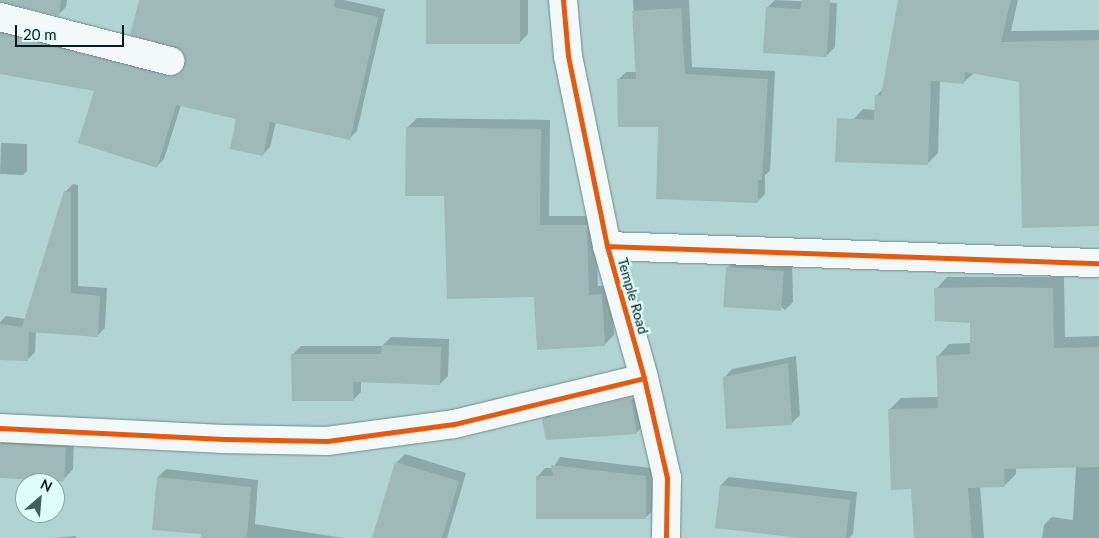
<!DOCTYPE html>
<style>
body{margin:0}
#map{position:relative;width:1099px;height:538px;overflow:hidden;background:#b1d3d2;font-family:Lato,sans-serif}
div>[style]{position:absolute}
.shadow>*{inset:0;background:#0003}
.building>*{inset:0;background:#9eb9b8;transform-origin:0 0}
.roads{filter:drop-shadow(0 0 1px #708c8a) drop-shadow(0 0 1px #708c8a)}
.minor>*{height:28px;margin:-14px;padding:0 14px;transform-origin:14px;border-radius:14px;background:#f3f8f8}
.cycleway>*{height:5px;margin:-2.5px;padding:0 2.5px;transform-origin:2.5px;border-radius:2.5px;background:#e8590c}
span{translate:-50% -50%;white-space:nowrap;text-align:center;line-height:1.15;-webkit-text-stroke:5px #ddfcfa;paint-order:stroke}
.street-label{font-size:14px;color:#041e1e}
.north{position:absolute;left:15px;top:473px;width:50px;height:50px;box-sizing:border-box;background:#ddfcfa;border:1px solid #86a3a2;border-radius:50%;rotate:27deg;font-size:14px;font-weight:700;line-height:20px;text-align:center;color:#041e1e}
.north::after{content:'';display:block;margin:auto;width:18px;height:22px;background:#415d5d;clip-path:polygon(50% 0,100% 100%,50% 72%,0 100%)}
.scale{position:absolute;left:15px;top:25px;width:109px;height:22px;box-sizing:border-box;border:2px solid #041e1e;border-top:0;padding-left:6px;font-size:15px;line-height:18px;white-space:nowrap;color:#041e1e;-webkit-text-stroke:4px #ddfcfa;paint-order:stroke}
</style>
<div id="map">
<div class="shadow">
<i style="clip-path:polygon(4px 0,67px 0,66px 7px,58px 15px)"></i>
<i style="clip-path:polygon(140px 0,344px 0,385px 9px,357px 131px,349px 139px,276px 122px,270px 147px,263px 154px,238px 118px,181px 105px,164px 159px,157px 166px,96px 90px,0 72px,0 31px,175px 69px,184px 66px,186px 56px)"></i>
<i style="clip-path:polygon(428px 0,528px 0,528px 34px,520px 42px)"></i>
<i style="clip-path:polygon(633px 0,689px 0,692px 67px,775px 71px,770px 171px,765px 175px,765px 194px,757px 202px,660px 126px,618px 80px,626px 72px,637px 72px)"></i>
<i style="clip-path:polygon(775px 0,837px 3px,835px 47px,827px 55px,767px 8px)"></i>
<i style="clip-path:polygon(899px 0,1018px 0,1011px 31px,1099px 30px,1099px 225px,1021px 81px,974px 73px,963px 83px,940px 81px,938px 153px,927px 164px,853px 120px,863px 109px,876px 110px,876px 96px,884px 88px)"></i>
<i style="clip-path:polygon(417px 118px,550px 120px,549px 216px,596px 216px,598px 286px,611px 285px,614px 335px,604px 345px,535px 296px,445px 195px,407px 128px)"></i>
<i style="clip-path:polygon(1px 143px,27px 144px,27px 171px,23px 175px,0 174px)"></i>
<i style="clip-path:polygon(73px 184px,78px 185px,78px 286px,107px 288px,105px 328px,97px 336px,36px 331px,35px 352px,27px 360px,0 359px,0 322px,6px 316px,26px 319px,65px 192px)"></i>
<i style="clip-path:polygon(736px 259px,792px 263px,793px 302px,785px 310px,728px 267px)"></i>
<i style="clip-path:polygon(947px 277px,1064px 277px,1065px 337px,1099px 336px,1099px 538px,1042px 538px,1044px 525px,1052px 517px,1073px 520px,1076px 466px,1016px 467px,1016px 474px,1004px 486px,980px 486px,984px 538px,915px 538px,913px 488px,889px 410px,901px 398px,939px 397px,938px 356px,949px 344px,971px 343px,971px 322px,936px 289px)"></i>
<i style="clip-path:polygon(391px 337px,449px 339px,448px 376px,440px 384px,361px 381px,361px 392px,353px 400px,292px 355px,301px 346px,382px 346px)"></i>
<i style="clip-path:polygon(796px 356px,800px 415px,792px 423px,724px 378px,732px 369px)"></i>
<i style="clip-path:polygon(evenodd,639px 390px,644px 425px,636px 433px,543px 419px,552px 411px,639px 390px,637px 395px,637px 397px,551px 418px,551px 415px,637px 395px)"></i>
<i style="clip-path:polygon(8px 436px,74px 439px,73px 469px,65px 478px,0 444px)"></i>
<i style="clip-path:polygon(405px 454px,466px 473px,447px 538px,373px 538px,397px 462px)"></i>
<i style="clip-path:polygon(560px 457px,651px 468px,654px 510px,645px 518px,537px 477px,545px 468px,553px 468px)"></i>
<i style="clip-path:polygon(166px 469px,258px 480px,255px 524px,343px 538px,202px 538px,203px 533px,158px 477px)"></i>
<i style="clip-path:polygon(729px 477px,857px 492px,853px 534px,849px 538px,811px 538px,721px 485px)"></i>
<i style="clip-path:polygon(76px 536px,76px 538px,53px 538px)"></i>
</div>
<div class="building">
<i style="clip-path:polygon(0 0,61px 0,59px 16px,0 2px)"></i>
<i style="clip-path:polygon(139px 0,335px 0,334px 7px,378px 17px,350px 140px,270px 122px,263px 156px,230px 149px,236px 119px,176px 105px,157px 168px,78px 143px,94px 91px,0 74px,0 33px,175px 76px,185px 64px,181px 50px,130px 35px)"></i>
<i style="left:426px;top:0;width:94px;height:44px"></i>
<i style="clip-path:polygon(802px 0,830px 0,827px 57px,763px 53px,766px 7px,800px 9px)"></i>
<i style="clip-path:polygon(898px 0,1011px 0,1001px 42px,1099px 40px,1099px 226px,1022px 228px,1019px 82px,965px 72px,964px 84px,931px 81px,928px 165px,835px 162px,837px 118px,874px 120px,875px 95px,881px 96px)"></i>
<i style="clip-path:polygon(681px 8px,685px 74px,768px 79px,762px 180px,758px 180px,758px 203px,656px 199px,658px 127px,618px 127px,617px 79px,636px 79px,632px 11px)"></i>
<i style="clip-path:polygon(406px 127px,541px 129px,540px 225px,587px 225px,589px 295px,602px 294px,605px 346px,537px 350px,534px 297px,447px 299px,444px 196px,405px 196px)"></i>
<i style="clip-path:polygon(64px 191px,71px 192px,71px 293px,100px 296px,98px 337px,29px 332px,28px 361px,0 360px,0 324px,22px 327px)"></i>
<i style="left:726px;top:267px;width:58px;height:40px;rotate:4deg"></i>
<i style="clip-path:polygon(992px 287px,1053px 288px,1054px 348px,1099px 347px,1099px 467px,1004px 469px,1005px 487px,968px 488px,972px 538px,914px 538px,911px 489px,891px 490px,888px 409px,938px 408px,936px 356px,970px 354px,970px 323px,935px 321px,934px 288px)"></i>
<i style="clip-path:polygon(382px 345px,441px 347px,440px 385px,353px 382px,354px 401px,292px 401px,291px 354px,381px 354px)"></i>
<i style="clip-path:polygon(788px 363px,792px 425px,726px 429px,723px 377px)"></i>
<i style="clip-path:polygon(631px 397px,637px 434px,546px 440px,542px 419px)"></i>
<i style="left:0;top:444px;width:66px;height:34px;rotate:3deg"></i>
<i style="clip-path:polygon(395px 462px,459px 481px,442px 538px,372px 538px)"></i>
<i style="clip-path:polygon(551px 465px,646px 476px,646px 519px,536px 519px,536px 476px,553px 476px)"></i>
<i style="clip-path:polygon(157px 477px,251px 487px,247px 538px,201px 538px,201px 534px,152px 530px)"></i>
<i style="clip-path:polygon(720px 485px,850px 500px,846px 538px,800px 538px,715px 528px)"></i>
</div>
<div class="roads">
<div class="minor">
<i style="left:563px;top:0;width:56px;rotate:84.9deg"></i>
<i style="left:568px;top:56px;width:194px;rotate:78.4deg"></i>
<i style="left:607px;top:246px;width:137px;rotate:74.3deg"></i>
<i style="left:644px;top:378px;width:103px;rotate:77deg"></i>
<i style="left:667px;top:478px;width:60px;rotate:91deg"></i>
<i style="left:0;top:17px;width:176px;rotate:14.5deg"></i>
<i style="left:607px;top:246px;width:492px;rotate:2deg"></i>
<i style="left:0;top:428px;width:224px;rotate:2.8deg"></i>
<i style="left:224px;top:439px;width:103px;rotate:1.1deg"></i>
<i style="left:327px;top:441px;width:128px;rotate:-7.6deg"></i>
<i style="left:454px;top:424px;width:195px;rotate:-13.6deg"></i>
</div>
</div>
<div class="cycleway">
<i style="left:563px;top:0;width:56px;rotate:84.9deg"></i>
<i style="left:568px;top:56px;width:194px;rotate:78.4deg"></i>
<i style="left:607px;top:246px;width:137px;rotate:74.3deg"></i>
<i style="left:644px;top:378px;width:103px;rotate:77deg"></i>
<i style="left:667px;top:478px;width:60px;rotate:91deg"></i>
<i style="left:607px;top:246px;width:492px;rotate:2deg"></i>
<i style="left:0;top:428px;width:224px;rotate:2.8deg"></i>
<i style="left:224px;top:439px;width:103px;rotate:1.1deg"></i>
<i style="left:327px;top:441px;width:128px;rotate:-7.6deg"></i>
<i style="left:454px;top:424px;width:195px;rotate:-13.6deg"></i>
</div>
<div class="street-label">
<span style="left:633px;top:296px;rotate:74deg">Temple Road</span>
</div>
<div class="north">N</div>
<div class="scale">20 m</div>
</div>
